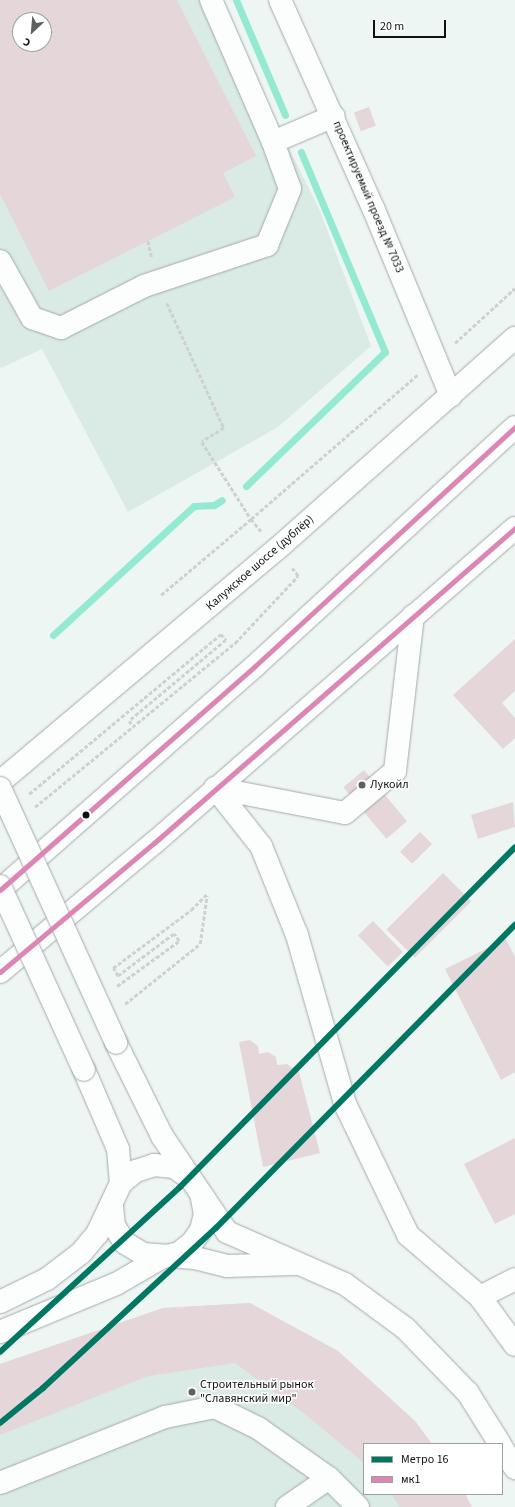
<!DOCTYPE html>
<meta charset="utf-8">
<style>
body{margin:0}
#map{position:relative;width:515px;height:1507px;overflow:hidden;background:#eef6f4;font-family:"Source Sans 3",sans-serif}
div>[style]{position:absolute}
.built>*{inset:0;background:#daeae4}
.stream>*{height:7px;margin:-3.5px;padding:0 3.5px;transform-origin:3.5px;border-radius:3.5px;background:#94e9d2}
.building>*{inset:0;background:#e5d6da;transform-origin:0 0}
.path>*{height:2.5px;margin-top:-1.25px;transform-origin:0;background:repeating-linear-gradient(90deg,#cfd1d0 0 4px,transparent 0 6px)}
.roads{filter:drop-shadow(0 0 1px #a4aaa8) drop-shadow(0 0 1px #a4aaa8)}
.minor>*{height:22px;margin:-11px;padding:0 11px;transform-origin:11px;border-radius:11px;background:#fcfefd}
.highway>*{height:22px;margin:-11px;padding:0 11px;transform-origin:11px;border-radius:11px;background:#fcfefd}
.bridges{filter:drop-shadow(0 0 1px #a4aaa8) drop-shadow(0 0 1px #a4aaa8)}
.minor-bridge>*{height:22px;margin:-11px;padding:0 11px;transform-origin:11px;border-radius:11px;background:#fcfefd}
.bus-1>*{height:5px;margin:-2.5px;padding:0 2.5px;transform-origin:2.5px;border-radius:2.5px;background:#db86b5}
.metro-1>*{height:6px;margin:-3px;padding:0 3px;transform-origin:3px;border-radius:3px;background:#007763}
.dots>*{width:11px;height:11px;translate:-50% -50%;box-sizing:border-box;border:2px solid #fff;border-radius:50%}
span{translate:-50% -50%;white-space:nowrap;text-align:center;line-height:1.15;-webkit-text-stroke:3px #fff;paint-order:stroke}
.street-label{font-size:12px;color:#0e1311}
.poi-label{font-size:12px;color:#0e1311}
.left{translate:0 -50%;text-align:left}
.legend{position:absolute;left:363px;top:1443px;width:140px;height:52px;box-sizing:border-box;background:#fff;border:1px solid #9fa1a0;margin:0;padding:5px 7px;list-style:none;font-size:12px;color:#0e1311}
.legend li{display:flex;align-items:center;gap:8px;height:20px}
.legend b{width:20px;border:1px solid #9fa1a0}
.north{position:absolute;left:12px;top:12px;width:40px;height:40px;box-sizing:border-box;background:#fff;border:1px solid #9fa1a0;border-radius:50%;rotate:206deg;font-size:11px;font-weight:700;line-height:16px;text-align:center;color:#0e1311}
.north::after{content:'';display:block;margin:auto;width:14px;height:18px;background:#5c6260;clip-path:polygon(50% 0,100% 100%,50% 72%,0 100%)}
.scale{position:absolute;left:373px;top:20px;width:73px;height:18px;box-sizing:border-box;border:2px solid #0e1311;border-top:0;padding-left:5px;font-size:12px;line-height:14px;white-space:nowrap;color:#0e1311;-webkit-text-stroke:3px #fff;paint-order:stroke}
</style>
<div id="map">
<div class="built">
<i style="clip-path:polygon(evenodd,0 0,216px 0,320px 211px,371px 346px,278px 427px,128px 512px,42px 349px,1px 368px,0 366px,0 0,20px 20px,44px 20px,44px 44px,20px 44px,20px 20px)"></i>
<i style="clip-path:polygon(250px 1303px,338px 1351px,415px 1421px,432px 1444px,364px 1444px,364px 1494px,465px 1494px,472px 1507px,0 1507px,0 1364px,163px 1308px)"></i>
</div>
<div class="stream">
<i style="left:236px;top:0;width:125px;rotate:66.9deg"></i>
<i style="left:246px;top:486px;width:193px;rotate:-44deg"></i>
<i style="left:385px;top:352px;width:217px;rotate:-112.8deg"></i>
<i style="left:53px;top:635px;width:191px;rotate:-42.5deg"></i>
<i style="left:194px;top:506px;width:20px;rotate:-3deg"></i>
<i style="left:214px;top:505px;width:9px;rotate:-32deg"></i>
</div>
<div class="building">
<i style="clip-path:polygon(evenodd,0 0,177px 0,256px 156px,223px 173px,235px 197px,49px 291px,0 194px,0 0,20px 20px,44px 20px,44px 44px,20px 44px,20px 20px)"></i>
<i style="left:369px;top:107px;width:20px;height:16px;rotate:70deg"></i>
<i style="clip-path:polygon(515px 639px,515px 691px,502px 703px,515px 718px,515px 738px,503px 749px,453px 695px)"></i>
<i style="left:364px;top:770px;width:67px;height:27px;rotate:50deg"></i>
<i style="clip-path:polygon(513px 802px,515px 827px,478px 839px,471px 815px)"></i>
<i style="left:420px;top:832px;width:17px;height:28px;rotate:45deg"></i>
<i style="left:443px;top:873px;width:40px;height:80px;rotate:45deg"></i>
<i style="left:373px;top:921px;width:43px;height:21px;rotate:46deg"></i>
<i style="clip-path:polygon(506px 939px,515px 957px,515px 1072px,501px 1080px,445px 969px)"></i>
<i style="clip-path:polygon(250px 1040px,258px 1046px,259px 1054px,268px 1052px,276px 1057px,277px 1065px,287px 1064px,299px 1072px,320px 1153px,263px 1167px,239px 1042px)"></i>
<i style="clip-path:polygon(515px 1138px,515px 1214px,495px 1224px,464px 1164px)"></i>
<i style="clip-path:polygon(250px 1303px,338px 1351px,415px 1421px,432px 1444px,364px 1444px,364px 1463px,306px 1415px,235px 1363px,148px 1376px,0 1435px,0 1364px,163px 1308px)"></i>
<i style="clip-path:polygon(391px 1494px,465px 1494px,472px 1507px,400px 1507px)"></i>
</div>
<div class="path">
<i style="left:148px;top:241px;width:17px;rotate:77deg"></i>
<i style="left:167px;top:303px;width:137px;rotate:65.5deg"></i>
<i style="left:224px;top:428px;width:26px;rotate:148deg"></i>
<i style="left:202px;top:442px;width:91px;rotate:57.5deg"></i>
<i style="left:251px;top:519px;width:220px;rotate:-40.9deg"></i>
<i style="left:455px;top:343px;width:81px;rotate:-42.5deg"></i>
<i style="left:161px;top:595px;width:118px;rotate:-40.2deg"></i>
<i style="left:251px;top:519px;width:16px;rotate:50deg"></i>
<i style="left:29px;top:794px;width:250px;rotate:-39.8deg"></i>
<i style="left:221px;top:634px;width:8px;rotate:50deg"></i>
<i style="left:226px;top:640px;width:126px;rotate:140.1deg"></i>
<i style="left:129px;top:721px;width:7px;rotate:45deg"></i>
<i style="left:35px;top:807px;width:259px;rotate:-39.4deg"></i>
<i style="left:235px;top:643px;width:92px;rotate:-46.8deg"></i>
<i style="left:298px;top:576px;width:11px;rotate:-128deg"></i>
<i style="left:117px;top:986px;width:77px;rotate:-36deg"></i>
<i style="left:179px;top:941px;width:9px;rotate:-126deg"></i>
<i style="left:174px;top:934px;width:70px;rotate:143.1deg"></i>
<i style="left:118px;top:976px;width:9px;rotate:-122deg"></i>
<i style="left:113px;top:968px;width:97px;rotate:-36.6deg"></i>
<i style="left:191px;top:910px;width:23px;rotate:-45deg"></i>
<i style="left:125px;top:1004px;width:96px;rotate:-38.7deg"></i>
<i style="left:200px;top:944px;width:49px;rotate:-81.9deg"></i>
</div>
<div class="roads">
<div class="minor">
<i style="left:280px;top:0;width:230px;rotate:65.9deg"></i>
<i style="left:374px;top:210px;width:201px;rotate:67.5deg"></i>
<i style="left:273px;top:142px;width:66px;rotate:-23.1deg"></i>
<i style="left:0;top:261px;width:65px;rotate:60.7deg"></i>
<i style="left:32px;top:318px;width:31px;rotate:19deg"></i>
<i style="left:61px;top:328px;width:93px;rotate:-26.8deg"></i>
<i style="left:144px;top:286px;width:130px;rotate:-18.4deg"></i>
<i style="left:267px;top:245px;width:61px;rotate:-67.7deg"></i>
<i style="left:290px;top:189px;width:50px;rotate:-109.9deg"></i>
<i style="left:273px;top:142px;width:155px;rotate:-113.6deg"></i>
<i style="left:215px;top:788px;width:74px;rotate:51.6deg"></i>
<i style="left:261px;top:846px;width:96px;rotate:68deg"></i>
<i style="left:297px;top:935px;width:176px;rotate:74.1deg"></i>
<i style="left:345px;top:1104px;width:145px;rotate:64.3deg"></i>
<i style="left:408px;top:1235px;width:95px;rotate:40.7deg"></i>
<i style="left:480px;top:1297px;width:59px;rotate:53.9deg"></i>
<i style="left:215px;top:788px;width:132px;rotate:10.9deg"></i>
<i style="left:345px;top:813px;width:65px;rotate:-40deg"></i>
<i style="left:395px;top:771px;width:156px;rotate:-83.4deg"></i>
<i style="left:116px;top:1043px;width:104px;rotate:63.7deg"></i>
<i style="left:162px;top:1136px;width:116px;rotate:55.9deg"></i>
<i style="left:227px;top:1232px;width:129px;rotate:23.8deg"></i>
<i style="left:345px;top:1284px;width:74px;rotate:36.3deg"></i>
<i style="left:405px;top:1328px;width:91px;rotate:45.9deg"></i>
<i style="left:468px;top:1393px;width:60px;rotate:57.9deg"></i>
<i style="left:84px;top:1070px;width:86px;rotate:66.7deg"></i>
<i style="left:118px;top:1149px;width:34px;rotate:85deg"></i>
<i style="left:112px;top:1205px;width:21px;rotate:85deg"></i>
<i style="left:114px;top:1226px;width:20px;rotate:57deg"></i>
<i style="left:125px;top:1243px;width:21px;rotate:31deg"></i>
<i style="left:143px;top:1254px;width:52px;rotate:4.4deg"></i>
<i style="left:195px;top:1258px;width:33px;rotate:14deg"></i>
<i style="left:227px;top:1266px;width:68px;rotate:-1.7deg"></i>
<i style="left:480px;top:1297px;width:39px;rotate:-27deg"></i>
<i style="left:0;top:1302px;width:52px;rotate:-26.1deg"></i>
<i style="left:47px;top:1279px;width:43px;rotate:-37.4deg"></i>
<i style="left:81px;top:1253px;width:25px;rotate:-50deg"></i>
<i style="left:97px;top:1234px;width:56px;rotate:-64.8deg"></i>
<i style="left:121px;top:1183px;width:19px;rotate:-39deg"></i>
<i style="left:136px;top:1171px;width:19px;rotate:-18deg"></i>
<i style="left:154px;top:1165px;width:20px;rotate:6deg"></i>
<i style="left:174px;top:1167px;width:19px;rotate:35deg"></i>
<i style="left:0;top:1332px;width:126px;rotate:-22.5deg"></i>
<i style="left:116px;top:1284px;width:54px;rotate:-29.9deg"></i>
<i style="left:163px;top:1257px;width:16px;rotate:-14deg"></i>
<i style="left:179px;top:1253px;width:16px;rotate:-38deg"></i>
<i style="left:192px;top:1243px;width:16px;rotate:-55deg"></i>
<i style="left:201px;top:1230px;width:16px;rotate:-76deg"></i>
<i style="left:205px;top:1214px;width:16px;rotate:-101deg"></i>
<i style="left:502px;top:1448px;width:24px;rotate:57deg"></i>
<i style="left:0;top:1483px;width:178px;rotate:-21.8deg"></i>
<i style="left:165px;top:1417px;width:51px;rotate:-11.3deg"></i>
<i style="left:215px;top:1407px;width:48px;rotate:26deg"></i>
<i style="left:258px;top:1428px;width:87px;rotate:35.2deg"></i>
<i style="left:329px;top:1478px;width:41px;rotate:45deg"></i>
<i style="left:287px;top:1507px;width:51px;rotate:-34.6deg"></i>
</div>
<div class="highway">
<i style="left:0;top:782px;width:362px;rotate:-40.1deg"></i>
<i style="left:277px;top:549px;width:318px;rotate:-41.6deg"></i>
<i style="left:0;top:890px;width:339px;rotate:-41.3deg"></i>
<i style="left:255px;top:666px;width:353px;rotate:-42.6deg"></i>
<i style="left:0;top:972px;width:201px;rotate:-40deg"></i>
<i style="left:154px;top:843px;width:479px;rotate:-41.1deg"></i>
</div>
</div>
<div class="bridges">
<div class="minor-bridge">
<i style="left:0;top:788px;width:280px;rotate:65.5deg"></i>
<i style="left:0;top:886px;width:202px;rotate:65.5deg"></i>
</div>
</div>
<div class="bus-1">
<i style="left:0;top:890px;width:339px;rotate:-41.3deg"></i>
<i style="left:255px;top:666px;width:353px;rotate:-42.6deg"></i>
<i style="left:0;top:972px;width:201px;rotate:-40deg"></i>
<i style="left:154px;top:843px;width:479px;rotate:-41.1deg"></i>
</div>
<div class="metro-1">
<i style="left:0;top:1352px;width:244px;rotate:-42.5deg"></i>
<i style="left:180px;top:1187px;width:477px;rotate:-45.4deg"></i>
<i style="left:0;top:1423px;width:55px;rotate:-39.1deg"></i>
<i style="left:43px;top:1388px;width:236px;rotate:-42.8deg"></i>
<i style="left:216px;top:1228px;width:426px;rotate:-45.4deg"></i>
</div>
<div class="dots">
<i style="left:362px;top:785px;background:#5c6260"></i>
<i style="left:86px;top:815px;background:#0e1311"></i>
<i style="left:192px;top:1392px;background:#5c6260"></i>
</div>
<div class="street-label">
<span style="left:368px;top:197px;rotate:67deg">проектируемый проезд № 7033</span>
<span style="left:260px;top:563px;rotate:-41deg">Калужское шоссе (дублёр)</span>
</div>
<div class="poi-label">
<span class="left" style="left:370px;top:785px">Лукойл</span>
<span class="left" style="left:200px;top:1392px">Строительный рынок<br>"Славянский мир"</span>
</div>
<ul class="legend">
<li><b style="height:5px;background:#007763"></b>Метро 16</li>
<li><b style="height:5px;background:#db86b5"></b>мк1</li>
</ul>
<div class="north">С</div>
<div class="scale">20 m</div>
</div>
